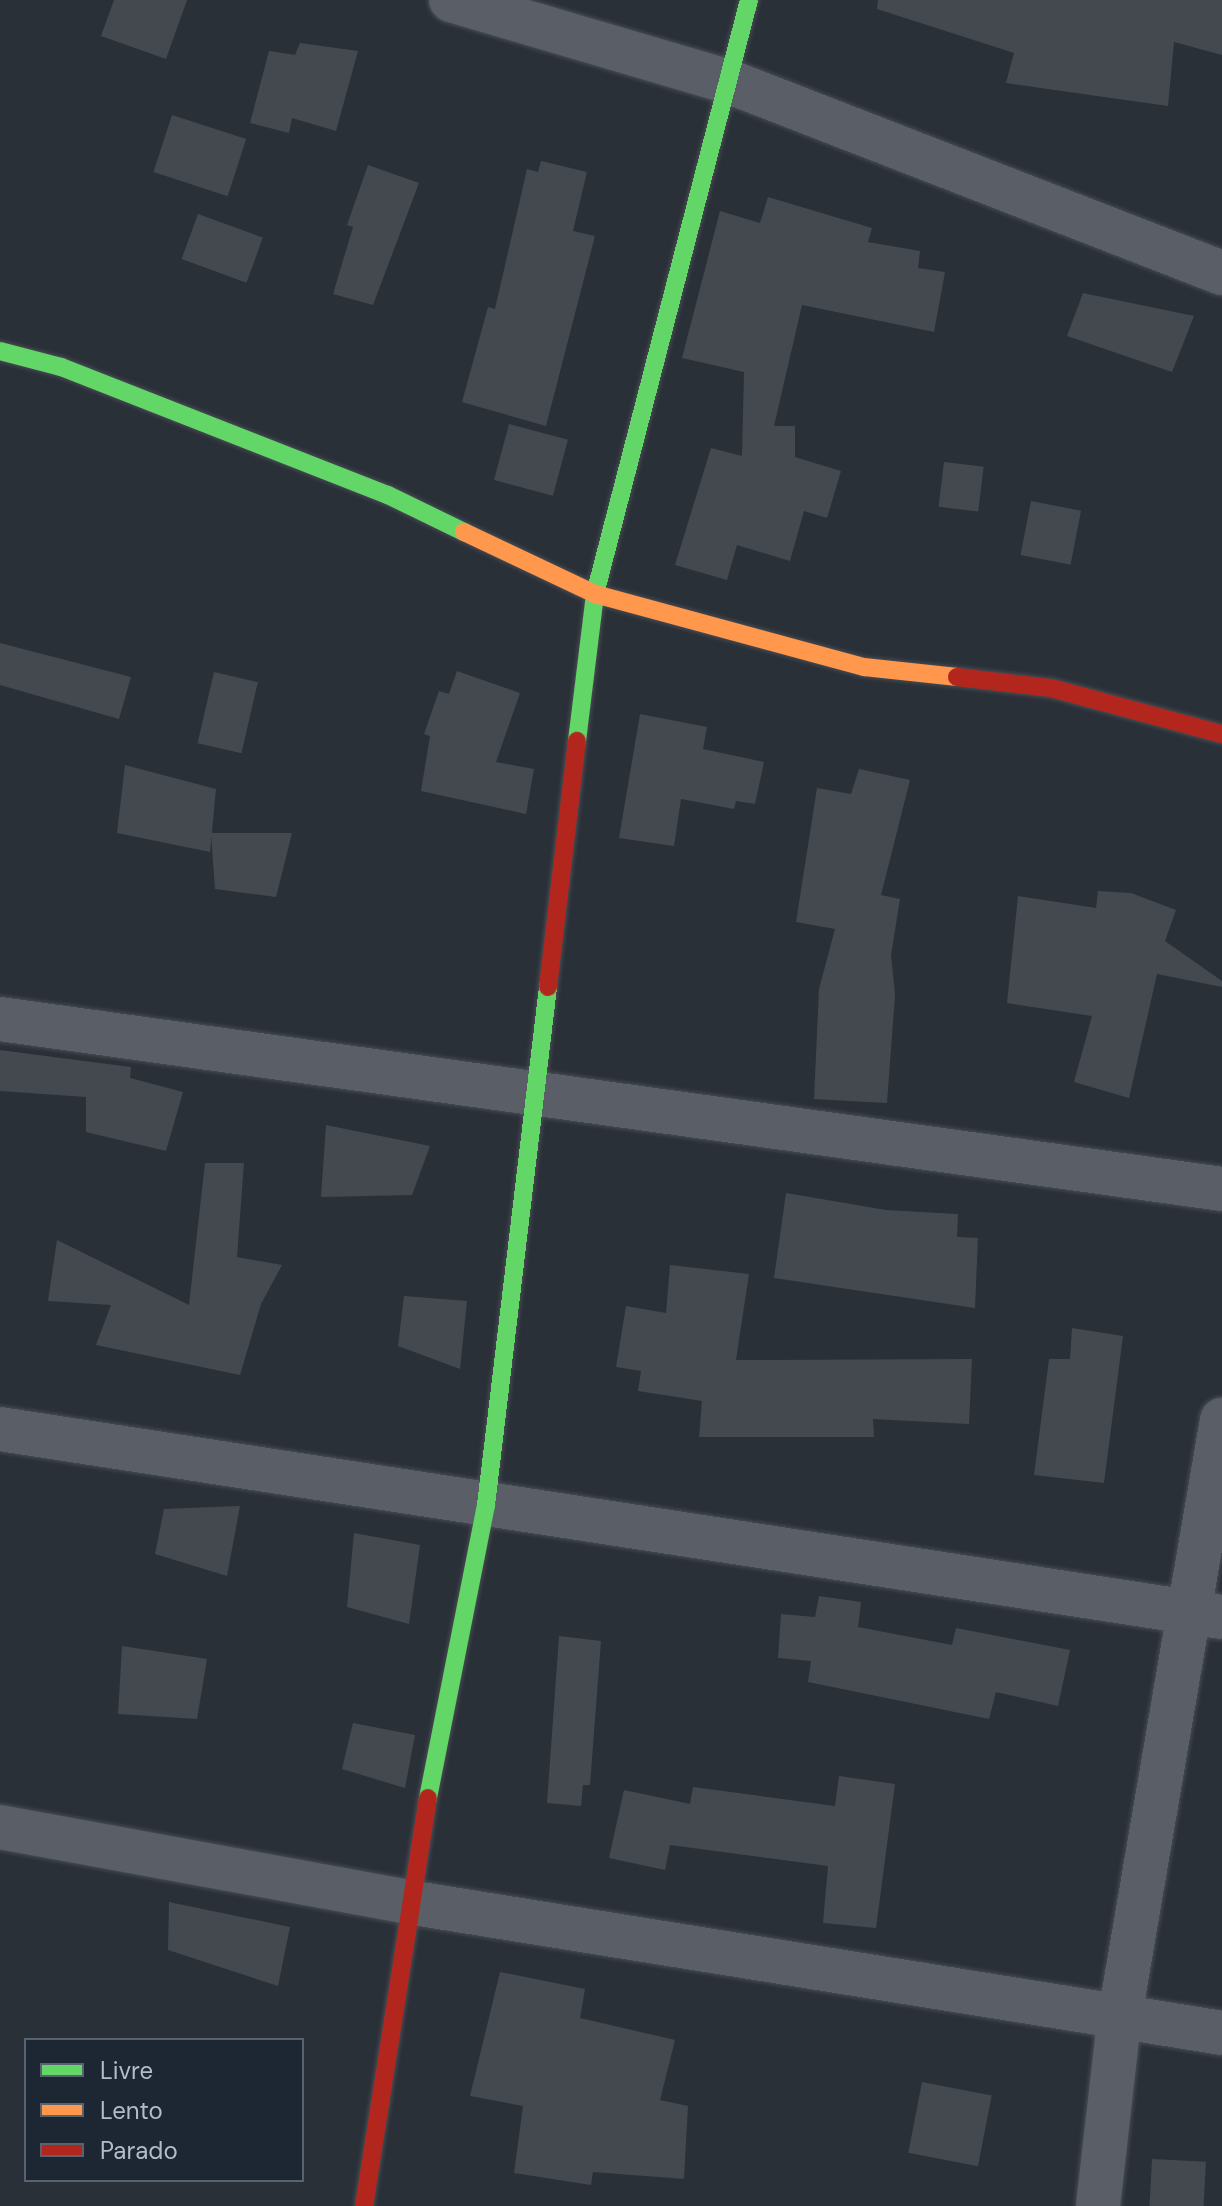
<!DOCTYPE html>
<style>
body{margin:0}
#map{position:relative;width:1222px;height:2206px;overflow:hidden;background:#2a3038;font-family:"DM Sans",sans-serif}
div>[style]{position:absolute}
.building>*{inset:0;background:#444950;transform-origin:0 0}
.roads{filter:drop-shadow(0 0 2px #484c53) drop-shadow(0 0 2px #484c53)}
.street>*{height:44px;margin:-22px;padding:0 22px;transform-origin:22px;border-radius:22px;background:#5a5e66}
.fast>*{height:18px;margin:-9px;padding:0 9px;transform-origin:9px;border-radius:9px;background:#63d668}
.slow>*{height:18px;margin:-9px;padding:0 9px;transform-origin:9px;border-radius:9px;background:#ff974d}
.jam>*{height:18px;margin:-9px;padding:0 9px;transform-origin:9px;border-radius:9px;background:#b3261e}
span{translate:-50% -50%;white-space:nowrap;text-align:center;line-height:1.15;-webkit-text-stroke:6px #1d2633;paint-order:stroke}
.legend{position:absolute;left:24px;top:2038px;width:280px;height:144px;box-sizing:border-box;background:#1d2633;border:2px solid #59626f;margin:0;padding:10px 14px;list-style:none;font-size:24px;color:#b4bcc9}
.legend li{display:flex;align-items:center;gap:16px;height:40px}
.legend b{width:40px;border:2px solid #59626f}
</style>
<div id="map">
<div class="building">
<i style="clip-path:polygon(114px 0,187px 0,166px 59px,101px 36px)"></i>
<i style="clip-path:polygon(878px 0,1222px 0,1222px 55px,1174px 42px,1168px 106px,1006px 83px,1014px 53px,877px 9px)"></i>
<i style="clip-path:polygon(300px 43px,358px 51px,336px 131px,292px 118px,289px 133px,250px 123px,269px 51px,295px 55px)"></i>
<i style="left:172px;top:115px;width:78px;height:60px;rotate:18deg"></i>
<i style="clip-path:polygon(541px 161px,587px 172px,573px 231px,595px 236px,546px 426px,462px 402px,488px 307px,495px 309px,527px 169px,538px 172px)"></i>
<i style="clip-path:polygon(368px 165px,419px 183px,373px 305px,333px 294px,353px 227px,347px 225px)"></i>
<i style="clip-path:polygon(768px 197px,872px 228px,868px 242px,920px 251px,918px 268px,945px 272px,934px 332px,802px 305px,774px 426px,795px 426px,795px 457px,841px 471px,827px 518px,804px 511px,790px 561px,737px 545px,727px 580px,675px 565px,711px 448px,742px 456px,744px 372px,682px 358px,720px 211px,760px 223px)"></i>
<i style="left:198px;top:214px;width:69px;height:48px;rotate:20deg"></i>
<i style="clip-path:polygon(1083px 293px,1194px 316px,1172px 372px,1067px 336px)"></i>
<i style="left:509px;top:424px;width:61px;height:58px;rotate:15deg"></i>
<i style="left:944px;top:462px;width:40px;height:45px;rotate:7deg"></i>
<i style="left:1031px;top:501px;width:51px;height:55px;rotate:11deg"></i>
<i style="clip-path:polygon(0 643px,131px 677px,119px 719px,0 685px)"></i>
<i style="clip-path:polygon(457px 671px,520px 693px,496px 762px,534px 769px,526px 814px,421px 791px,430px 736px,424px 734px,439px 691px,449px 694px)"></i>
<i style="left:214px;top:672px;width:45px;height:73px;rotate:13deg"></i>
<i style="clip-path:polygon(640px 714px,707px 727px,703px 749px,764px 762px,755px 804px,736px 801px,734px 809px,681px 799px,674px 846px,619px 838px)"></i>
<i style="clip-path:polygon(125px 765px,216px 789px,210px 852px,117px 833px)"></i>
<i style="clip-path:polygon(859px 769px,910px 780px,881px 895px,900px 899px,891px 955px,895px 995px,887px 1103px,814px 1099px,819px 989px,835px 929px,796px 922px,817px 788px,851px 794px)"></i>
<i style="clip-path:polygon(211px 833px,292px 833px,276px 897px,215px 889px)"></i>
<i style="clip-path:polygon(1098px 891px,1131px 893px,1176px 910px,1165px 941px,1222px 981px,1222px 987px,1157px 974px,1129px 1098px,1074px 1082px,1092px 1016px,1007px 1003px,1018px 896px,1096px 908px)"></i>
<i style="clip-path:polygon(0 1050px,131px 1067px,130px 1078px,183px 1092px,166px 1151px,86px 1132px,86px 1097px,0 1091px)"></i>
<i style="clip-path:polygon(326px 1125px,430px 1146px,412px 1195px,321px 1197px)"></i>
<i style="clip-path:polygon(205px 1163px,244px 1163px,237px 1257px,282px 1265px,261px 1304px,240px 1375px,96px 1345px,111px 1305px,48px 1301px,57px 1240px,189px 1305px)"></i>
<i style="clip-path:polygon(786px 1193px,886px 1210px,958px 1214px,957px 1237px,978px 1238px,975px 1308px,774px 1278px)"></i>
<i style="clip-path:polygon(670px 1265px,749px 1274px,736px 1360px,972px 1359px,969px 1424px,873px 1419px,874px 1437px,699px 1437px,702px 1401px,638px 1391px,641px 1371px,616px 1367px,626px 1306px,666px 1313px)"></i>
<i style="clip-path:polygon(404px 1296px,467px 1301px,460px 1369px,398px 1346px)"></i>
<i style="clip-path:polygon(1072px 1328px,1123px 1336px,1104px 1483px,1034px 1475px,1049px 1359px,1070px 1359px)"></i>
<i style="clip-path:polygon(240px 1506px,227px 1576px,155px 1554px,164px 1509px)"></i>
<i style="clip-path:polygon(354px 1533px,420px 1545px,409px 1624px,347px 1607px)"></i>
<i style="clip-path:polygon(819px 1596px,861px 1602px,858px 1627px,952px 1645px,956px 1628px,1070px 1650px,1058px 1706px,996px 1692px,989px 1719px,808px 1682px,811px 1661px,778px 1658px,781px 1614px,815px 1617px)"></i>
<i style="clip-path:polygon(559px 1636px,601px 1641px,590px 1785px,583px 1785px,581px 1806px,547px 1803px)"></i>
<i style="clip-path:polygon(122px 1646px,207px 1659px,197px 1719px,118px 1714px)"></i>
<i style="clip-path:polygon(353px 1723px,415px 1735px,405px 1788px,342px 1769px)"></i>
<i style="clip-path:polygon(839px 1776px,895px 1784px,876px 1928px,823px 1923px,828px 1866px,670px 1845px,665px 1870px,609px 1858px,624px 1790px,690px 1804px,693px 1787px,835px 1806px)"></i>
<i style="clip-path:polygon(169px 1902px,290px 1927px,278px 1986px,168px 1950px)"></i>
<i style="clip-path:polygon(500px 1972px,585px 1989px,580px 2018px,675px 2040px,660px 2100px,688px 2106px,684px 2179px,593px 2172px,591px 2185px,514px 2173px,523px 2106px,470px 2096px)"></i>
<i style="left:922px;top:2082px;width:71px;height:72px;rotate:11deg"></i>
<i style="left:1152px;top:2159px;width:54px;height:47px;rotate:3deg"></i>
</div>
<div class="roads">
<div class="street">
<i style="left:451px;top:0;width:291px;rotate:16.4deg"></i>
<i style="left:730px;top:82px;width:528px;rotate:21.22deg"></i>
<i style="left:0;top:1019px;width:1234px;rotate:7.92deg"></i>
<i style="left:0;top:1429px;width:1236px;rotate:8.75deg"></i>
<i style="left:0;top:1827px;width:415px;rotate:10.4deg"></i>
<i style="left:408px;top:1902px;width:824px;rotate:9.14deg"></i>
<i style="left:1098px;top:2206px;width:186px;rotate:-83.5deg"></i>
<i style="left:1119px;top:2021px;width:610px;rotate:-80.28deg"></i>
</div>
<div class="fast">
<i style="left:0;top:351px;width:63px;rotate:14.7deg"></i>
<i style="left:61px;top:367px;width:351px;rotate:21.4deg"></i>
<i style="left:388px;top:495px;width:85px;rotate:26deg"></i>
<i style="left:577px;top:741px;width:148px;rotate:-83deg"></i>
<i style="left:595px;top:594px;width:614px;rotate:-75.47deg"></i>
<i style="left:428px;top:1798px;width:299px;rotate:-78.8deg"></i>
<i style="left:486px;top:1505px;width:522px;rotate:-83.17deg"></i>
</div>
<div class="slow">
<i style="left:464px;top:532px;width:145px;rotate:25.3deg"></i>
<i style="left:595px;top:594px;width:279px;rotate:15.2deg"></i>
<i style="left:864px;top:667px;width:94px;rotate:6.1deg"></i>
</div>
<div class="jam">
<i style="left:957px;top:677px;width:95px;rotate:6.7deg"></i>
<i style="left:1051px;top:688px;width:177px;rotate:15.1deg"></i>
<i style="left:548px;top:987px;width:248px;rotate:-83.3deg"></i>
<i style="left:364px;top:2206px;width:413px;rotate:-81.1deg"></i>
</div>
</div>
<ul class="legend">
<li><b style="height:10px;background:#63d668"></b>Livre</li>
<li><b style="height:10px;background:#ff974d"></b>Lento</li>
<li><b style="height:10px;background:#b3261e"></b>Parado</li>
</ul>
</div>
